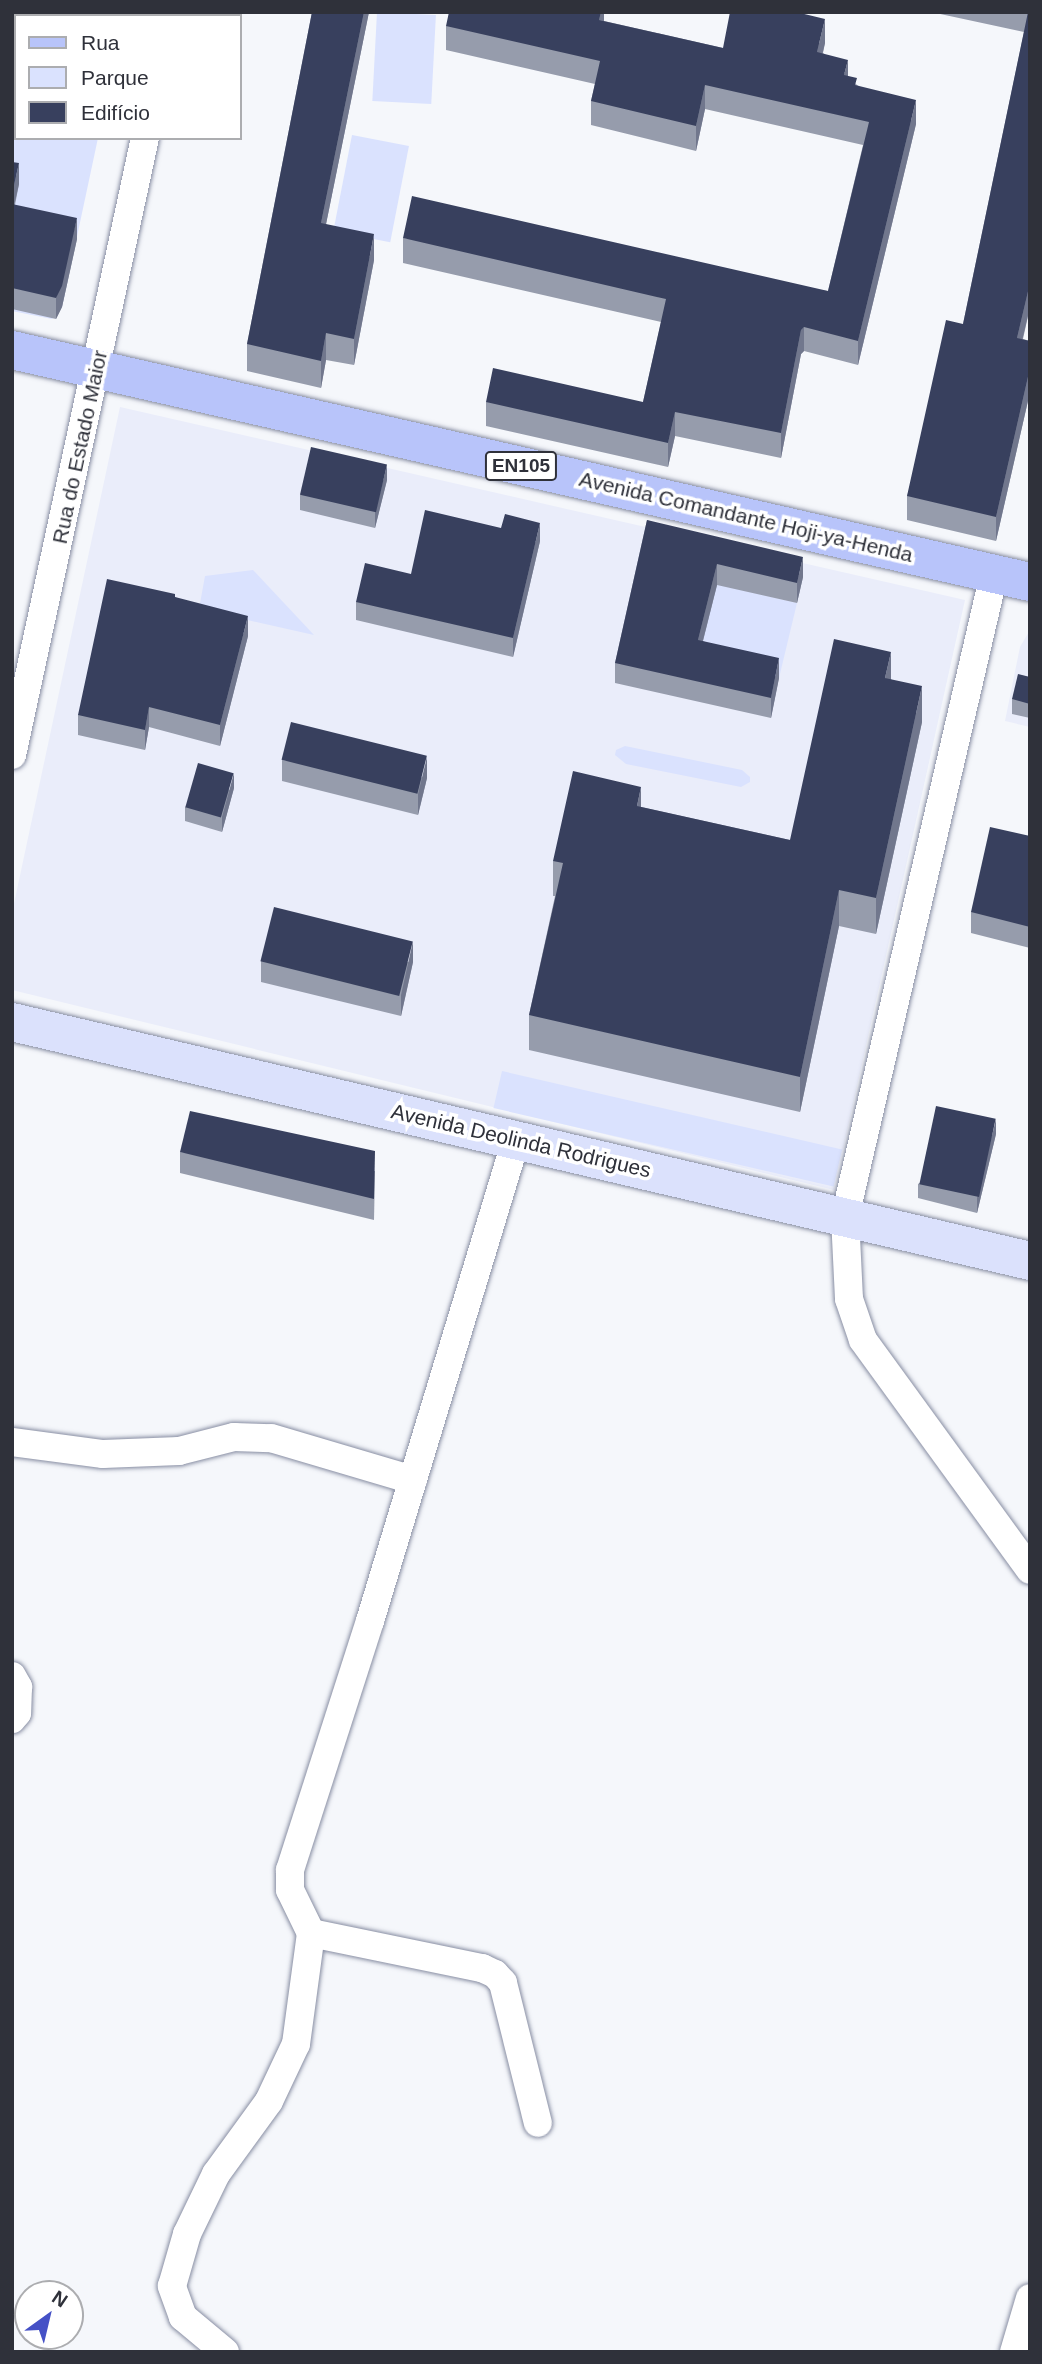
<!DOCTYPE html>
<meta charset="utf-8">
<style>
body{margin:0}
#map{position:relative;width:1042px;height:2364px;overflow:hidden;background:#f5f7fb;font-family:Arial,sans-serif}
div>[style]{position:absolute}
.built>*{inset:0;background:#eaedfa}
.green>*{inset:0;background:#dae2fe;transform-origin:0 0}
.roads{filter:drop-shadow(0 0 2px #888ea3) drop-shadow(0 0 2px #888ea3)}
.street>*{height:28px;margin:-14px;padding:0 14px;transform-origin:14px;border-radius:14px;background:#fff}
.secondary>*{height:38px;margin:-19px;padding:0 19px;transform-origin:19px;border-radius:19px;background:#dbe1fc}
.primary>*{height:38px;margin:-19px;padding:0 19px;transform-origin:19px;border-radius:19px;background:#b8c4fa}
.wall>*{inset:0;background:#969cac}
.shaded-wall>*{inset:0;background:#71778d}
.building>*{inset:0;background:#38405e;transform-origin:0 0}
span{translate:-50% -50%;white-space:nowrap;text-align:center;line-height:1.15;-webkit-text-stroke:7px #fff;paint-order:stroke}
.shield-label span{padding:2px 5px;background:#fff;border:2px solid;border-radius:5px;-webkit-text-stroke-width:0}
.shield-label{font-size:19px;color:#2f313a;font-weight:700}
.street-label{font-size:21px;color:#2f313a}
.frame{position:absolute;inset:0;border:14px solid #2f313a;pointer-events:none}
.legend{position:absolute;left:14px;top:14px;width:228px;height:126px;box-sizing:border-box;background:#fff;border:2px solid #acadb0;margin:0;padding:9px 12px;list-style:none;font-size:21px;color:#2f313a}
.legend li{display:flex;align-items:center;gap:14px;height:35px}
.legend b{width:35px;border:2px solid #acadb0}
.north{position:absolute;left:14px;top:2280px;width:70px;height:70px;box-sizing:border-box;background:#fff;border:2px solid #acadb0;border-radius:50%;rotate:34deg;font-size:19px;font-weight:700;line-height:28px;text-align:center;color:#2f313a}
.north::after{content:'';display:block;margin:auto;width:24px;height:32px;background:#4551c6;clip-path:polygon(50% 0,100% 100%,50% 72%,0 100%)}
</style>
<div id="map">
<div class="built">
<i style="clip-path:polygon(120px 407px,965px 600px,834px 1190px,12px 990px,12px 913px)"></i>
<i style="clip-path:polygon(1030px 630px,1030px 727px,1005px 721px,1020px 647px)"></i>
</div>
<div class="green">
<i style="clip-path:polygon(12px 12px,126px 12px,125px 16px,16px 16px,16px 138px,98px 138px,62px 307px,52px 319px,12px 311px)"></i>
<i style="left:377px;top:12px;width:59px;height:89px;rotate:3deg"></i>
<i style="left:352px;top:135px;width:58px;height:98px;rotate:11deg"></i>
<i style="clip-path:polygon(253px 570px,314px 635px,199px 609px,205px 576px)"></i>
<i style="clip-path:polygon(668px 573px,797px 603px,779px 678px,624px 643px)"></i>
<i style="clip-path:polygon(625px 746px,742px 770px,750px 777px,750px 782px,741px 787px,626px 764px,615px 755px,616px 750px)"></i>
<i style="left:502px;top:1071px;width:349px;height:38px;rotate:13deg"></i>
</div>
<div class="roads">
<div class="street">
<i style="left:171px;top:16px;width:4px;rotate:-76deg"></i>
<i style="left:994px;top:574px;width:660px;rotate:103.05deg"></i>
<i style="left:845px;top:1217px;width:82px;rotate:87.2deg"></i>
<i style="left:849px;top:1299px;width:43px;rotate:71.1deg"></i>
<i style="left:863px;top:1340px;width:284px;rotate:54deg"></i>
<i style="left:12px;top:755px;width:631px;rotate:-77.84deg"></i>
<i style="left:12px;top:1442px;width:92px;rotate:7.5deg"></i>
<i style="left:103px;top:1454px;width:76px;rotate:-2.3deg"></i>
<i style="left:179px;top:1451px;width:57px;rotate:-14.3deg"></i>
<i style="left:234px;top:1437px;width:37px;rotate:2deg"></i>
<i style="left:271px;top:1438px;width:148px;rotate:16.5deg"></i>
<i style="left:12px;top:1676px;width:13px;rotate:61deg"></i>
<i style="left:18px;top:1687px;width:26px;rotate:92deg"></i>
<i style="left:17px;top:1713px;width:8px;rotate:130deg"></i>
<i style="left:311px;top:1933px;width:175px;rotate:11.6deg"></i>
<i style="left:482px;top:1968px;width:14px;rotate:25deg"></i>
<i style="left:495px;top:1974px;width:12px;rotate:48deg"></i>
<i style="left:503px;top:1983px;width:144px;rotate:76deg"></i>
<i style="left:225px;top:2352px;width:55px;rotate:-140.2deg"></i>
<i style="left:183px;top:2317px;width:33px;rotate:-110deg"></i>
<i style="left:172px;top:2286px;width:54px;rotate:-73.9deg"></i>
<i style="left:187px;top:2234px;width:67px;rotate:-64.2deg"></i>
<i style="left:216px;top:2174px;width:90px;rotate:-54deg"></i>
<i style="left:269px;top:2101px;width:63px;rotate:-64.7deg"></i>
<i style="left:296px;top:2044px;width:112px;rotate:-82.3deg"></i>
<i style="left:311px;top:1933px;width:48px;rotate:-116deg"></i>
<i style="left:290px;top:1890px;width:20px;rotate:-90deg"></i>
<i style="left:290px;top:1870px;width:262px;rotate:-72.2deg"></i>
<i style="left:370px;top:1621px;width:503px;rotate:-73.12deg"></i>
<i style="left:1014px;top:2352px;width:56px;rotate:-73.5deg"></i>
</div>
<div class="secondary">
<i style="left:12px;top:1022px;width:1046px;rotate:13.21deg"></i>
</div>
<div class="primary">
<i style="left:12px;top:350px;width:1044px;rotate:12.84deg"></i>
</div>
</div>
<div class="wall">
<i style="clip-path:polygon(312px 12px,369px 12px,326px 224px,374px 260px,354px 365px,326px 360px,321px 388px,247px 371px,247px 344px)"></i>
<i style="clip-path:polygon(604px 12px,604px 21px,723px 48px,825px 43px,823px 53px,857px 85px,916px 124px,858px 365px,804px 351px,801px 354px,781px 458px,675px 436px,668px 467px,486px 426px,486px 402px,643px 402px,661px 322px,403px 263px,403px 238px,828px 291px,863px 145px,705px 109px,696px 151px,591px 125px,591px 101px,595px 84px,446px 50px,446px 26px)"></i>
<i style="clip-path:polygon(931px 12px,1030px 12px,1030px 307px,1023px 339px,1030px 341px,1030px 392px,996px 541px,907px 520px,907px 496px,963px 324px,1024px 32px)"></i>
<i style="clip-path:polygon(12px 162px,19px 184px,15px 205px,77px 239px,62px 307px,56px 319px,12px 309px)"></i>
<i style="clip-path:polygon(387px 480px,375px 528px,300px 510px,300px 495px)"></i>
<i style="clip-path:polygon(647px 520px,803px 577px,797px 603px,717px 585px,703px 641px,779px 678px,771px 718px,615px 683px,615px 663px)"></i>
<i style="clip-path:polygon(540px 541px,513px 657px,356px 620px,356px 602px,411px 574px)"></i>
<i style="clip-path:polygon(175px 597px,248px 636px,220px 746px,149px 727px,145px 750px,78px 735px,78px 715px)"></i>
<i style="clip-path:polygon(1030px 677px,1030px 718px,1012px 714px,1012px 699px)"></i>
<i style="clip-path:polygon(891px 679px,922px 722px,876px 934px,839px 926px,800px 1112px,529px 1050px,529px 1015px,555px 896px,553px 896px,553px 861px,641px 807px,790px 840px)"></i>
<i style="clip-path:polygon(282px 760px,427px 778px,418px 815px,282px 781px)"></i>
<i style="clip-path:polygon(234px 788px,222px 832px,185px 821px,185px 807px)"></i>
<i style="clip-path:polygon(1030px 836px,1030px 948px,971px 933px,971px 912px)"></i>
<i style="clip-path:polygon(261px 961px,413px 962px,401px 1016px,261px 982px)"></i>
<i style="clip-path:polygon(996px 1134px,977px 1213px,918px 1198px,918px 1184px)"></i>
<i style="clip-path:polygon(180px 1152px,375px 1171px,374px 1220px,180px 1173px)"></i>
</div>
<div class="shaded-wall">
<i style="clip-path:polygon(16px 12px,20px 12px,19px 16px,16px 16px,16px 32px,12px 48px,12px 27px)"></i>
<i style="clip-path:polygon(364px 12px,369px 12px,321px 249px,321px 223px)"></i>
<i style="clip-path:polygon(601px 12px,604px 12px,604px 21px,599px 20px)"></i>
<i style="clip-path:polygon(825px 19px,825px 43px,817px 76px,817px 52px)"></i>
<i style="clip-path:polygon(848px 60px,848px 84px,844px 75px)"></i>
<i style="clip-path:polygon(705px 85px,705px 109px,696px 151px,696px 126px)"></i>
<i style="clip-path:polygon(916px 100px,916px 124px,858px 365px,858px 341px)"></i>
<i style="clip-path:polygon(19px 163px,19px 184px,12px 215px,12px 194px)"></i>
<i style="clip-path:polygon(77px 218px,77px 239px,62px 307px,56px 319px,56px 298px)"></i>
<i style="clip-path:polygon(374px 234px,374px 260px,354px 365px,354px 339px)"></i>
<i style="clip-path:polygon(1030px 283px,1030px 307px,1017px 362px,1017px 338px)"></i>
<i style="clip-path:polygon(804px 327px,804px 351px,801px 354px,781px 458px,781px 433px,801px 330px)"></i>
<i style="clip-path:polygon(326px 333px,326px 360px,321px 388px,321px 361px)"></i>
<i style="clip-path:polygon(1030px 368px,1030px 392px,996px 541px,996px 517px)"></i>
<i style="clip-path:polygon(675px 412px,675px 436px,668px 467px,668px 443px)"></i>
<i style="clip-path:polygon(387px 465px,387px 480px,375px 528px,375px 513px)"></i>
<i style="clip-path:polygon(540px 523px,540px 541px,513px 657px,513px 638px)"></i>
<i style="clip-path:polygon(803px 557px,803px 577px,797px 603px,797px 583px)"></i>
<i style="clip-path:polygon(717px 564px,717px 585px,698px 660px,698px 640px)"></i>
<i style="clip-path:polygon(248px 616px,248px 636px,220px 746px,220px 725px)"></i>
<i style="clip-path:polygon(891px 652px,891px 687px,885px 678px)"></i>
<i style="clip-path:polygon(779px 658px,779px 678px,771px 718px,771px 698px)"></i>
<i style="clip-path:polygon(922px 686px,922px 722px,876px 934px,876px 898px)"></i>
<i style="clip-path:polygon(149px 707px,149px 727px,145px 750px,145px 730px)"></i>
<i style="clip-path:polygon(427px 757px,427px 778px,418px 815px,418px 794px)"></i>
<i style="clip-path:polygon(234px 773px,234px 788px,222px 832px,222px 817px)"></i>
<i style="clip-path:polygon(641px 787px,641px 822px,637px 806px)"></i>
<i style="clip-path:polygon(839px 890px,839px 926px,800px 1112px,800px 1077px)"></i>
<i style="clip-path:polygon(413px 941px,413px 962px,401px 1016px,401px 995px)"></i>
<i style="clip-path:polygon(996px 1119px,996px 1134px,977px 1213px,977px 1198px)"></i>
</div>
<div class="building">
<i style="clip-path:polygon(12px 12px,16px 12px,12px 27px)"></i>
<i style="clip-path:polygon(312px 12px,364px 12px,321px 223px,374px 234px,354px 339px,326px 333px,321px 361px,247px 344px)"></i>
<i style="clip-path:polygon(449px 12px,601px 12px,599px 20px,723px 48px,730px 12px,796px 12px,825px 19px,817px 52px,848px 60px,844px 75px,857px 78px,855px 85px,916px 100px,858px 341px,804px 327px,801px 330px,781px 433px,675px 412px,668px 443px,486px 402px,493px 368px,643px 402px,666px 299px,403px 238px,412px 196px,828px 291px,869px 122px,705px 85px,696px 126px,591px 101px,600px 61px,446px 26px)"></i>
<i style="clip-path:polygon(1028px 12px,1030px 12px,1030px 283px,1017px 338px,1030px 341px,1030px 368px,996px 517px,907px 496px,946px 320px,963px 324px)"></i>
<i style="clip-path:polygon(12px 162px,19px 163px,12px 194px)"></i>
<i style="clip-path:polygon(12px 204px,77px 218px,62px 286px,56px 298px,12px 288px)"></i>
<i style="left:311px;top:447px;width:78px;height:49px;rotate:13deg"></i>
<i style="clip-path:polygon(425px 510px,501px 528px,505px 514px,540px 523px,513px 638px,356px 602px,365px 563px,411px 574px)"></i>
<i style="clip-path:polygon(647px 520px,803px 557px,797px 583px,717px 564px,698px 640px,779px 658px,771px 698px,615px 663px)"></i>
<i style="clip-path:polygon(107px 579px,175px 594px,175px 597px,248px 616px,220px 725px,149px 707px,145px 730px,78px 715px)"></i>
<i style="clip-path:polygon(834px 639px,891px 652px,885px 678px,922px 686px,876px 898px,839px 890px,800px 1077px,529px 1015px,563px 863px,553px 861px,573px 771px,641px 787px,637px 806px,790px 840px)"></i>
<i style="clip-path:polygon(1018px 674px,1030px 677px,1030px 704px,1012px 699px)"></i>
<i style="left:291px;top:722px;width:140px;height:39px;rotate:14deg"></i>
<i style="left:198px;top:763px;width:37px;height:46px;rotate:16deg"></i>
<i style="clip-path:polygon(990px 827px,1030px 836px,1030px 927px,971px 912px)"></i>
<i style="left:274px;top:907px;width:143px;height:56px;rotate:14deg"></i>
<i style="left:936px;top:1106px;width:61px;height:80px;rotate:12deg"></i>
<i style="clip-path:polygon(190px 1111px,375px 1151px,374px 1199px,180px 1152px)"></i>
</div>
<div class="shield-label">
<span style="left:521px;top:466px">EN105</span>
</div>
<div class="street-label">
<span style="left:80px;top:447px;rotate:-78deg">Rua do Estado Maior</span>
<span style="left:746px;top:517px;rotate:13deg">Avenida Comandante Hoji-ya-Henda</span>
<span style="left:521px;top:1141px;rotate:13deg">Avenida Deolinda Rodrigues</span>
</div>
<div class="frame"></div>
<ul class="legend">
<li><b style="height:9px;background:#b8c4fa"></b>Rua</li>
<li><b style="height:19px;background:#dae2fe"></b>Parque</li>
<li><b style="height:19px;background:#38405e"></b>Edifício</li>
</ul>
<div class="north">N</div>
</div>
